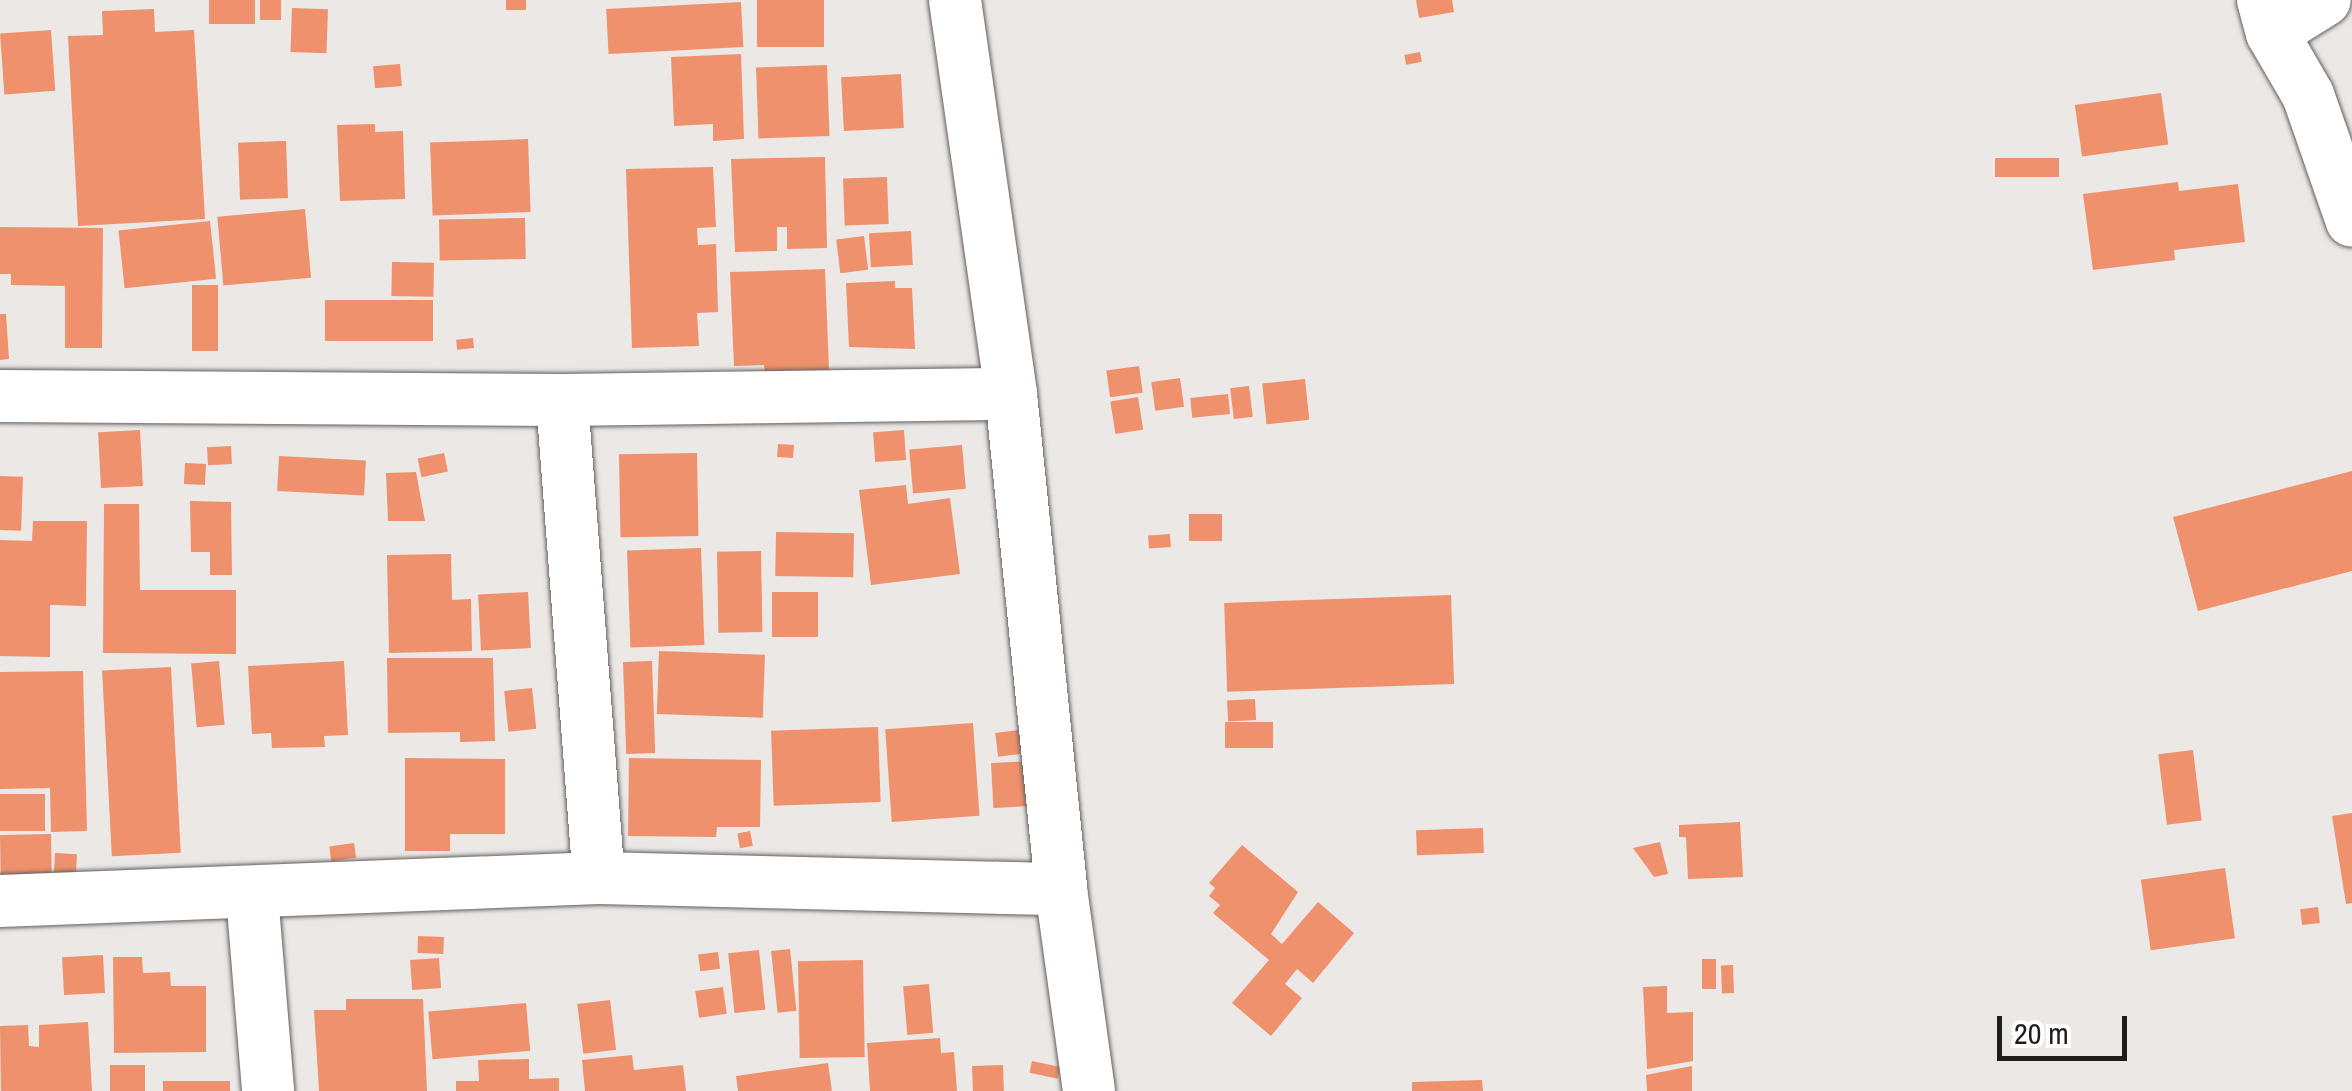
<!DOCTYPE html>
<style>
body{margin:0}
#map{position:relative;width:2352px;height:1091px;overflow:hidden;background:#ece8e6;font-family:"Archivo Narrow",sans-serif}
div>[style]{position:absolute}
.building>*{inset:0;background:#ef916d;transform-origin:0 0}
.roads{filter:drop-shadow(0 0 2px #63605f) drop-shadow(0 0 2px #63605f)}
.minor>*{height:52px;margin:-26px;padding:0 26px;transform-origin:26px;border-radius:26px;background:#fff}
span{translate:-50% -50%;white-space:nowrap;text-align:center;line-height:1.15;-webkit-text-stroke:8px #fff;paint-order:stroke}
.scale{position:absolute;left:1997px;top:1016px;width:130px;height:45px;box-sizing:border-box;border:5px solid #1e1d1c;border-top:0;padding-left:12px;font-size:30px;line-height:35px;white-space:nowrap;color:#1e1d1c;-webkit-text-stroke:8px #fff;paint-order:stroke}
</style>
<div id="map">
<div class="building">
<i style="left:209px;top:0;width:46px;height:24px"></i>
<i style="left:260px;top:0;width:21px;height:20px"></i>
<i style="left:506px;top:0;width:20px;height:10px"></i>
<i style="left:757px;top:0;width:67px;height:47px"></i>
<i style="clip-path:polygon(1416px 0,1452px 0,1454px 12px,1419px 18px)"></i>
<i style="left:741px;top:2px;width:45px;height:135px;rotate:87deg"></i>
<i style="left:292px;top:8px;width:36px;height:44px;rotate:2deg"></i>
<i style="clip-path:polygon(154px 9px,155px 32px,194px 30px,205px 219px,78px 226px,68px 36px,103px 35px,102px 11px)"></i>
<i style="left:51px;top:30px;width:61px;height:51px;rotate:86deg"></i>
<i style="left:1420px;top:52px;width:10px;height:16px;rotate:79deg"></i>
<i style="clip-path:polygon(741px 54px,744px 139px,713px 141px,713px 124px,674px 126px,671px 57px)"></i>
<i style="left:400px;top:64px;width:22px;height:27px;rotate:85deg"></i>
<i style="left:827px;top:65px;width:71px;height:71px;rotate:88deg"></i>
<i style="left:901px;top:74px;width:54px;height:60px;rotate:87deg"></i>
<i style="left:2161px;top:93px;width:52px;height:87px;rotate:82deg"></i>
<i style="clip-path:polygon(375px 124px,375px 132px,403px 131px,405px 199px,340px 201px,337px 125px)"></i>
<i style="left:528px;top:139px;width:73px;height:98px;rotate:88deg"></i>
<i style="left:286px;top:141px;width:57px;height:48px;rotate:88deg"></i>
<i style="clip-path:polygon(825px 157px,827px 248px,787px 249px,787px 227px,777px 227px,777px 251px,735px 252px,731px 159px)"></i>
<i style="left:2059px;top:158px;width:19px;height:64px;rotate:90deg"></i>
<i style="clip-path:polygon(713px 167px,716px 227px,697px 228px,698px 245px,716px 244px,718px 312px,697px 313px,699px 346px,632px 348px,626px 169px)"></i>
<i style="left:887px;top:177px;width:47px;height:44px;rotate:88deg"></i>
<i style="clip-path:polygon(2178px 182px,2179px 191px,2238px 184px,2245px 242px,2174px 250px,2175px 260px,2093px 270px,2083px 194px)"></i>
<i style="left:305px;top:209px;width:69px;height:88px;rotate:85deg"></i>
<i style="left:525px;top:218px;width:41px;height:86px;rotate:89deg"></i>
<i style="left:210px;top:221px;width:58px;height:92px;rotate:84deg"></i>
<i style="clip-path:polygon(0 227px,103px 228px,102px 348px,65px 348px,65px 286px,11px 285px,11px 274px,0 274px)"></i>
<i style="left:911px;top:231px;width:34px;height:42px;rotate:87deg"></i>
<i style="left:864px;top:236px;width:34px;height:28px;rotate:83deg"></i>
<i style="left:392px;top:262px;width:42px;height:34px;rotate:1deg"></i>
<i style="clip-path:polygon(825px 269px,829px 371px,765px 373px,764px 365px,734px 366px,730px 272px)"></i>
<i style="clip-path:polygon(895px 281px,895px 288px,912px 288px,915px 349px,849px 347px,846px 283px)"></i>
<i style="left:192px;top:285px;width:26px;height:66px"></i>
<i style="left:325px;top:300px;width:108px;height:41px"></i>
<i style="clip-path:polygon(0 314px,6px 314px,9px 359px,0 360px)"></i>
<i style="left:473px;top:338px;width:10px;height:17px;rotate:84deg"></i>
<i style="left:1139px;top:366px;width:27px;height:33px;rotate:82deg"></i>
<i style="left:1180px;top:378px;width:29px;height:29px;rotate:82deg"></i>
<i style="left:1305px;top:379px;width:41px;height:43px;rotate:84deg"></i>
<i style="left:1249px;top:386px;width:31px;height:19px;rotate:83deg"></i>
<i style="left:1228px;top:394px;width:20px;height:38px;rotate:84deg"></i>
<i style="left:1138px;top:397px;width:33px;height:28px;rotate:81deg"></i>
<i style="left:140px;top:430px;width:56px;height:42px;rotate:87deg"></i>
<i style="left:904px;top:430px;width:30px;height:31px;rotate:86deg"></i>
<i style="left:778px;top:444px;width:16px;height:13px;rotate:4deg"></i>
<i style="left:962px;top:445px;width:44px;height:53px;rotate:85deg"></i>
<i style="left:231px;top:446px;width:18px;height:24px;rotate:87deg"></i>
<i style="left:444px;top:453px;width:19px;height:27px;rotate:78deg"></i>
<i style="left:697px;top:453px;width:83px;height:78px;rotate:89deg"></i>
<i style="left:279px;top:456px;width:87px;height:35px;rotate:3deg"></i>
<i style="left:185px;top:463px;width:21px;height:21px;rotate:3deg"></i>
<i style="clip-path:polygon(2352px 471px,2352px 571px,2198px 611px,2173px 517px)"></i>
<i style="clip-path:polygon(416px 472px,425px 521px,388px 521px,386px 473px)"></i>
<i style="left:0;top:476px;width:23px;height:54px;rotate:2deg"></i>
<i style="clip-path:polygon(906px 485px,908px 504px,950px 498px,960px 574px,871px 585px,859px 490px)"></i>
<i style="clip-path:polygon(190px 501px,231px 502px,232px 575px,210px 575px,210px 552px,191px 552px)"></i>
<i style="clip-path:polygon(104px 504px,139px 504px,140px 590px,236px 590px,236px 654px,103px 653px)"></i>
<i style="left:1189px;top:514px;width:33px;height:27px"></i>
<i style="clip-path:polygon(33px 521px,87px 521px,86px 606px,50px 605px,50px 657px,0 656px,0 540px,32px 541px)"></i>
<i style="left:776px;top:532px;width:78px;height:44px;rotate:1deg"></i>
<i style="left:1170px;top:534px;width:13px;height:22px;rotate:86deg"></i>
<i style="left:701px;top:548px;width:97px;height:74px;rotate:88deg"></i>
<i style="left:761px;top:551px;width:81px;height:44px;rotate:89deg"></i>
<i style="clip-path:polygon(451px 554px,452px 600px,471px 599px,472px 651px,389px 653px,387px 555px)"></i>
<i style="left:528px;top:592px;width:56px;height:50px;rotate:87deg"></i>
<i style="left:772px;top:592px;width:46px;height:45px"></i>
<i style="left:1451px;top:595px;width:89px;height:227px;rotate:88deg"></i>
<i style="left:659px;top:651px;width:106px;height:63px;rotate:2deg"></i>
<i style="clip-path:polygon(387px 658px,493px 658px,495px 741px,460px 742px,460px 732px,388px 733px)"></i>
<i style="left:219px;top:661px;width:64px;height:28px;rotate:85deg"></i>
<i style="clip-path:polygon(344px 661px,348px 735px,324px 736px,325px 747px,272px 748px,271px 733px,252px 734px,248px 666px)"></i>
<i style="left:652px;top:661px;width:92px;height:29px;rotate:88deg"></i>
<i style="left:171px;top:667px;width:186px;height:69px;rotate:87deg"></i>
<i style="clip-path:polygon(83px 671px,87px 831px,51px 832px,50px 788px,0 789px,0 672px)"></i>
<i style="left:532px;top:688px;width:41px;height:28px;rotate:84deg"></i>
<i style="left:1255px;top:699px;width:21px;height:28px;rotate:87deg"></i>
<i style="left:1273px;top:722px;width:26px;height:48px;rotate:90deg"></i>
<i style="left:973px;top:723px;width:93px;height:88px;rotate:86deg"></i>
<i style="left:878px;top:727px;width:75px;height:107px;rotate:88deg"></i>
<i style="left:1027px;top:729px;width:24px;height:32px;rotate:83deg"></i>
<i style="left:2193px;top:750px;width:71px;height:35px;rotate:83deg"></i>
<i style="clip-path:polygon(405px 758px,505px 759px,505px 834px,450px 834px,450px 851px,405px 851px)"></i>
<i style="clip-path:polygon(629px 758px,761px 760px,760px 827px,717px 827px,716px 837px,628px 836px)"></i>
<i style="left:1030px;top:761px;width:45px;height:39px;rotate:87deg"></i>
<i style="left:0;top:794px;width:45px;height:37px"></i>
<i style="clip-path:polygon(2352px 813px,2352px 903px,2346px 904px,2332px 816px)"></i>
<i style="clip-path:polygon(1740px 822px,1743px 877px,1688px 879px,1686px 837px,1679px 837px,1679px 825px)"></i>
<i style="left:1483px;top:828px;width:25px;height:67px;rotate:88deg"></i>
<i style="left:750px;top:831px;width:15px;height:13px;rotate:79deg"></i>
<i style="left:51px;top:834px;width:42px;height:51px;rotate:89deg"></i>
<i style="clip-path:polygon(1660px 842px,1668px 874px,1654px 877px,1633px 848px)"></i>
<i style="left:354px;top:843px;width:15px;height:25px;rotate:82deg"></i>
<i style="clip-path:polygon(1242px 845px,1298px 892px,1271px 934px,1282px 944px,1318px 902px,1354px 933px,1313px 983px,1297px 969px,1285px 984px,1302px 998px,1271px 1036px,1232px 1003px,1269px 960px,1213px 913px,1220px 905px,1209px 896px,1215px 888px,1209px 883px)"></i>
<i style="left:55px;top:853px;width:22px;height:24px;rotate:3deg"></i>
<i style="left:2225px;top:868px;width:71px;height:85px;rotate:82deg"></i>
<i style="left:2318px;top:907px;width:16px;height:18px;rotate:83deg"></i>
<i style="left:418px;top:936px;width:26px;height:17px;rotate:2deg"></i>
<i style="left:790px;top:949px;width:62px;height:19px;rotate:84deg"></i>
<i style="left:759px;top:950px;width:60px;height:31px;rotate:84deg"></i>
<i style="left:718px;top:952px;width:17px;height:20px;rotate:83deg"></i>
<i style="left:103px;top:955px;width:38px;height:41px;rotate:87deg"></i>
<i style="clip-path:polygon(113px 957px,142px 957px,143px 973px,170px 972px,171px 986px,206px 986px,206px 1052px,114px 1053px)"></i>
<i style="left:439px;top:958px;width:30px;height:29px;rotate:86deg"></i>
<i style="left:1702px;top:959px;width:14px;height:30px"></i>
<i style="left:863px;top:960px;width:97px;height:65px;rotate:89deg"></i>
<i style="left:1733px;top:965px;width:28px;height:12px;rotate:88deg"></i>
<i style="left:929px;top:984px;width:49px;height:26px;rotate:85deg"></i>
<i style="clip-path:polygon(1667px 986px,1667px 1013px,1693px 1012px,1693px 1061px,1647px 1069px,1643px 987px)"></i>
<i style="left:723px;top:987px;width:27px;height:28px;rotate:82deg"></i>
<i style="clip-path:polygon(346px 999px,423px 999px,427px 1091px,319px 1091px,314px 1010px,346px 1010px)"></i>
<i style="left:610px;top:1000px;width:50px;height:33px;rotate:83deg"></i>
<i style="left:526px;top:1003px;width:48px;height:98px;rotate:85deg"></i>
<i style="clip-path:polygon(88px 1022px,92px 1091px,1px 1091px,0 1026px,28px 1025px,29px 1046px,39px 1047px,39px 1025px)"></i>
<i style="clip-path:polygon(940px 1038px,941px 1053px,954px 1052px,957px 1091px,870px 1091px,867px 1043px)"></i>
<i style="clip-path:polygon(632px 1055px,634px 1070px,683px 1065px,686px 1091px,585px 1091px,582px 1060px)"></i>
<i style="clip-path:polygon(529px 1059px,529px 1079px,559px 1078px,559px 1091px,456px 1091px,456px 1081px,479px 1081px,478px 1060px)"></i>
<i style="left:1032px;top:1061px;width:29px;height:12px;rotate:12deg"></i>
<i style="left:828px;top:1063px;width:28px;height:93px;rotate:82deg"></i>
<i style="left:110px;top:1065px;width:35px;height:26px"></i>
<i style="left:1003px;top:1065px;width:26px;height:31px;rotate:88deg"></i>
<i style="clip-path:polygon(1692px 1066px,1692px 1091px,1647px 1091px,1646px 1075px)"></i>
<i style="clip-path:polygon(1482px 1080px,1483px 1091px,1412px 1091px,1412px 1082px)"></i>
<i style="left:230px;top:1081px;width:10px;height:67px;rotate:90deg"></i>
</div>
<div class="roads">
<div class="minor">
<i style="left:955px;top:0;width:398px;rotate:81.9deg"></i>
<i style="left:1011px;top:394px;width:498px;rotate:84.2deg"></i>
<i style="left:1061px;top:889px;width:204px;rotate:82.1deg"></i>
<i style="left:2263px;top:0;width:34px;rotate:75deg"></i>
<i style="left:2272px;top:33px;width:72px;rotate:59.9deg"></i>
<i style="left:2308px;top:95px;width:133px;rotate:70.8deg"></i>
<i style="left:2272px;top:33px;width:62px;rotate:-31.9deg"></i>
<i style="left:0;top:396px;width:562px;rotate:0.41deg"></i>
<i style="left:562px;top:400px;width:449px;rotate:-0.8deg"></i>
<i style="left:562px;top:400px;width:479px;rotate:85.6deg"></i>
<i style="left:252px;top:895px;width:197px;rotate:85.3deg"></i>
<i style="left:0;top:901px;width:599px;rotate:-2.2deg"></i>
<i style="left:599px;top:878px;width:462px;rotate:1.4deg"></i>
</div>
</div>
<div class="scale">20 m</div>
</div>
